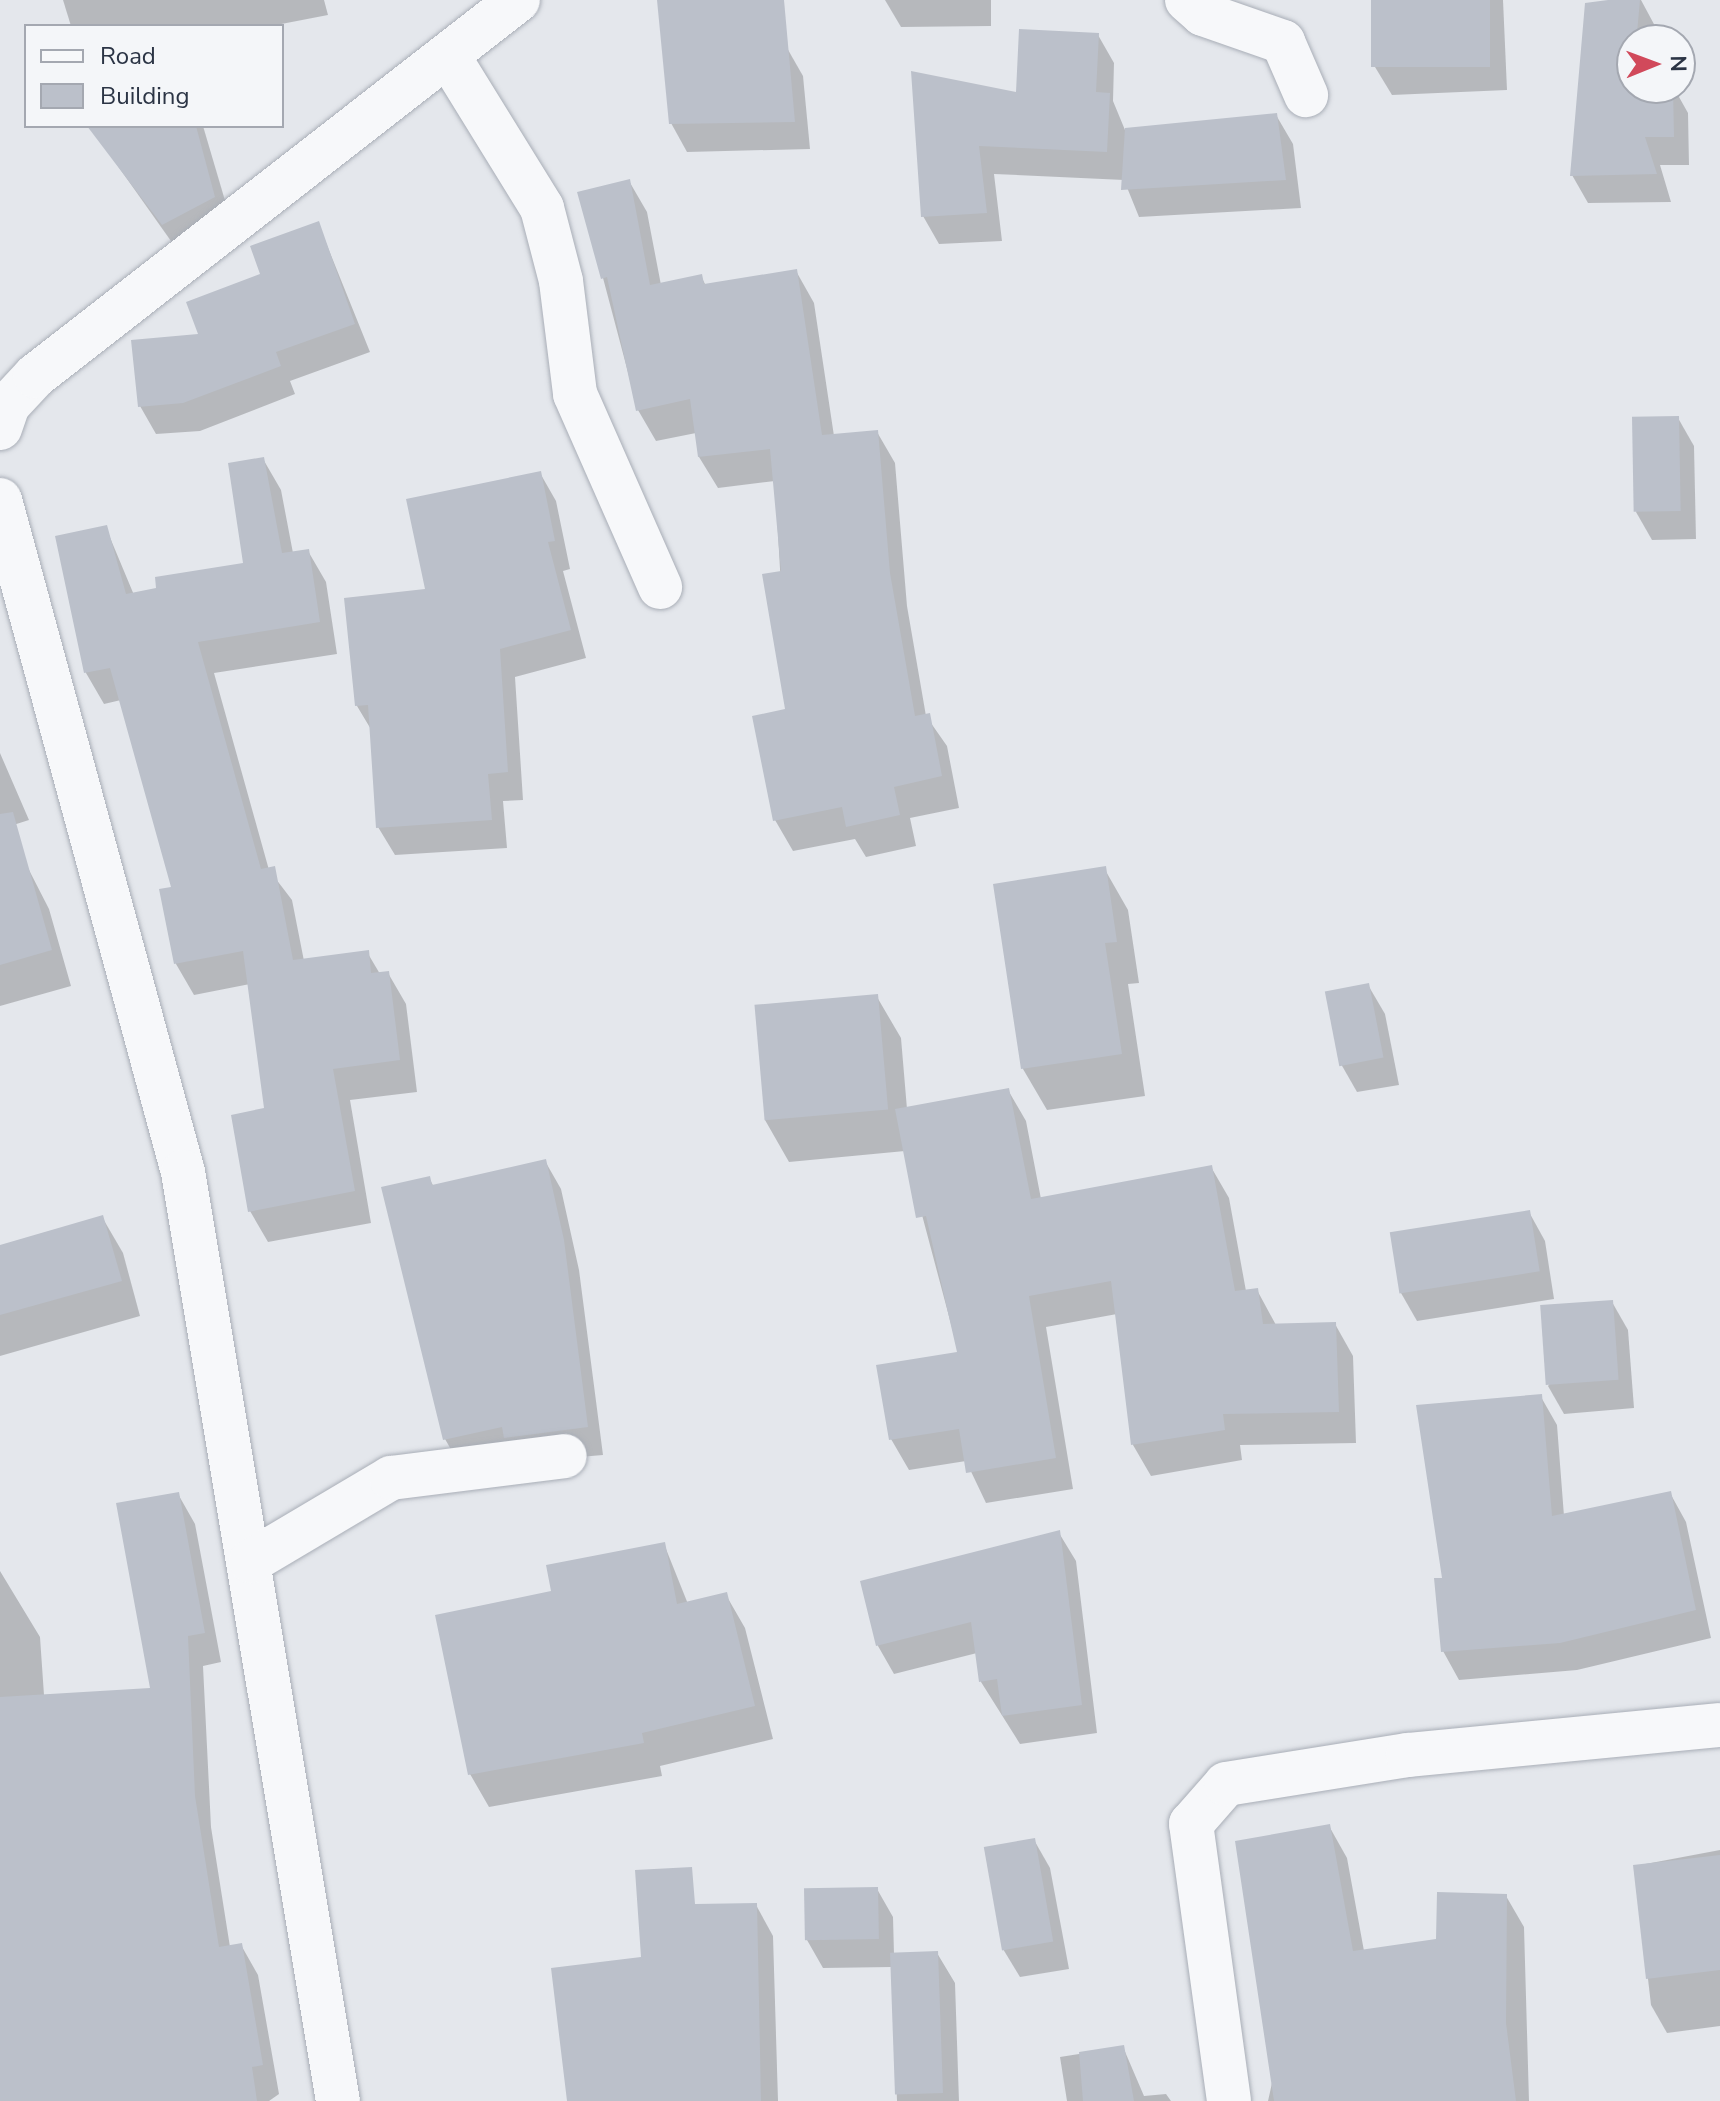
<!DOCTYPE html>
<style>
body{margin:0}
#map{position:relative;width:1720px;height:2101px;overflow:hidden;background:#e4e7ec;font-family:"Nunito Sans",sans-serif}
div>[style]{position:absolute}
.shadow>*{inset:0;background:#0003}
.building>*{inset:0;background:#bbc0ca;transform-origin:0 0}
.roads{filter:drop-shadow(0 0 2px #a9aeb7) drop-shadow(0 0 2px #a9aeb7)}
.minor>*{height:44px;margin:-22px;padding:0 22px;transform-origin:22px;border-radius:22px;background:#f7f8fa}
span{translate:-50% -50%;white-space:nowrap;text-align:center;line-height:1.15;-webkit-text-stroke:7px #f4f6f9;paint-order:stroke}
.legend{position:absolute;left:24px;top:24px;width:260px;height:104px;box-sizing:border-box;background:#f4f6f9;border:2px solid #a4a8b1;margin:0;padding:10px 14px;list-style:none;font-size:24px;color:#2b3445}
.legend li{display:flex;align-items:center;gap:16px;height:40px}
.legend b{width:40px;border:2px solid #a4a8b1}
.north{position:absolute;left:1616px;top:24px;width:80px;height:80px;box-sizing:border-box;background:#f4f6f9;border:2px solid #a4a8b1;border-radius:50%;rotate:89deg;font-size:22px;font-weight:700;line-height:32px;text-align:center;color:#2b3445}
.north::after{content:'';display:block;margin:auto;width:28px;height:36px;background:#d1495b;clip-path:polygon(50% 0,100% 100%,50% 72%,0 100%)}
</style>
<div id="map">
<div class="shadow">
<i style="clip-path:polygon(63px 0,324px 0,328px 15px,271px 26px,71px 26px)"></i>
<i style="clip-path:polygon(885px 0,991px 0,991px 26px,901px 27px)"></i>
<i style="clip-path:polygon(1373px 0,1503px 0,1507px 90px,1392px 95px,1375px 67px)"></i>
<i style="clip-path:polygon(1622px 0,1641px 0,1655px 26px,1656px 40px,1632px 40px,1632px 88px,1674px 88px,1688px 113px,1689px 165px,1660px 165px,1671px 202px,1588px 203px,1572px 175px)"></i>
<i style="clip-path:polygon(1098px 35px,1114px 63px,1113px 101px,1125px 130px,1276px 115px,1293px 144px,1301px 208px,1139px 217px,1124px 180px,994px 174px,1002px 241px,939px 244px,923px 216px,1018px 95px)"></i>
<i style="clip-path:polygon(787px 48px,803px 76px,810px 149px,687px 152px,671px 123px)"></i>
<i style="clip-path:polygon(127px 126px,203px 126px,234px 231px,183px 258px,103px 145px)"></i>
<i style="clip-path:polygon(629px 181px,647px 212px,661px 285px,701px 276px,706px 286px,796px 271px,814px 303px,834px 436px,877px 432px,895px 463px,907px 606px,926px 716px,947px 746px,959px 808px,910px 818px,916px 846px,866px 857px,855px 839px,793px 851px,775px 820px,788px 710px,775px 481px,718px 488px,699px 457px,696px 433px,656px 441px,638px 410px,603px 278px)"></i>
<i style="clip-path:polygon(318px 223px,370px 352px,290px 381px,295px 394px,200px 431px,156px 434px,140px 406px)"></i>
<i style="clip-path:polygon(1678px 418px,1694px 446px,1696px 539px,1652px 540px,1636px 512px)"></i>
<i style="clip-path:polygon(263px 459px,281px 490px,293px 553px,308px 551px,326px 582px,337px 654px,214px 673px,269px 870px,292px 900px,304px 961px,367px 952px,380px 974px,388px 973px,406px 1004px,417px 1092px,350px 1100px,371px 1223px,268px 1242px,250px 1211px,266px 1110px,250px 984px,194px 995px,176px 964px,161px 891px,174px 888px,121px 700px,104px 704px,86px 673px,58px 538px,106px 528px,134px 595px,245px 565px)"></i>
<i style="clip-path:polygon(540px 473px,556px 501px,570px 569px,563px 571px,586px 658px,515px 677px,523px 800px,503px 801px,507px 848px,395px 855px,378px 827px,372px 731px,357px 706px,346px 600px,427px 591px)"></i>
<i style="clip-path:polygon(0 753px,29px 820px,7px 827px,49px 909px,71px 986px,0 1006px)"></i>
<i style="clip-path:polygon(1104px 868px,1128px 910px,1139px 983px,1128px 984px,1145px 1096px,1047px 1110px,1023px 1069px,995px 885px)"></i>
<i style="clip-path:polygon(1368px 985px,1385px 1014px,1399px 1085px,1357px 1092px,1341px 1064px)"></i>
<i style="clip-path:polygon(877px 997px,901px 1038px,907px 1109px,1008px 1090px,1026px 1121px,1041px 1199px,1211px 1167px,1229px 1198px,1246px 1291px,1257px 1290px,1276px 1325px,1335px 1324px,1353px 1356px,1356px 1443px,1240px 1445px,1242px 1460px,1151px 1476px,1133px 1445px,1117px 1314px,1046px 1327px,1073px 1489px,986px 1503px,966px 1461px,909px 1470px,891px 1439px,959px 1354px,905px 1151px,789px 1162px,765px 1120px)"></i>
<i style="clip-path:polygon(545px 1161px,561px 1189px,579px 1270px,603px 1455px,461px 1467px,445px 1439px,429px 1178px,434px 1187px)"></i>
<i style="clip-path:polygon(1529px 1212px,1545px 1241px,1554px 1299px,1417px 1321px,1401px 1293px)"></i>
<i style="clip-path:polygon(102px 1217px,123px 1253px,140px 1316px,0 1356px,0 1247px)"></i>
<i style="clip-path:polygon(1612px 1302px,1628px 1330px,1634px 1408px,1564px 1414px,1548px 1386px)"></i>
<i style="clip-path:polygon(1541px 1397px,1557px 1425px,1564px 1516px,1670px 1493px,1686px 1522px,1711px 1638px,1577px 1670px,1459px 1680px,1443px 1651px,1444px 1579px)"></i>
<i style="clip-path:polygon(178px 1494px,195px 1524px,221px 1662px,203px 1666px,211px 1827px,230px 1947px,241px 1945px,258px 1975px,279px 2094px,269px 2101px,0 2101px,0 1571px,40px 1637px,44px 1695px,152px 1690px)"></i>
<i style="clip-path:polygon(1059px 1533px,1076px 1561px,1097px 1733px,1020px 1744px,981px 1682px,977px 1653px,894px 1674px,878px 1646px,862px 1582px)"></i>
<i style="clip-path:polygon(664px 1544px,688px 1604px,726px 1595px,745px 1628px,773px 1739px,660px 1766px,662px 1776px,489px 1807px,470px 1774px,553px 1593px)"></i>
<i style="clip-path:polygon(1329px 1826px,1347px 1858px,1364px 1951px,1438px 1941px,1506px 1896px,1524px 1927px,1529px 2101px,1268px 2101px)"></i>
<i style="clip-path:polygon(1034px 1840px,1050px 1868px,1069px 1969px,1020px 1977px,1003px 1949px)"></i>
<i style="clip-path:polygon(1720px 1850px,1720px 2026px,1667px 2033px,1651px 2005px,1635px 1866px)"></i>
<i style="clip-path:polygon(877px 1889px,893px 1917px,894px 1954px,937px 1953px,955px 1983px,959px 2101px,897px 2101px,892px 1967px,823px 1968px,807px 1940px)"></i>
<i style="clip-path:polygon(756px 1905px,773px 1936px,778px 2101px,708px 2101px)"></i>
<i style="clip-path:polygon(1123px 2047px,1144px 2096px,1166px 2094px,1171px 2101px,1067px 2101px,1060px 2057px)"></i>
</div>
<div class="building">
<i style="clip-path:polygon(657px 0,784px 0,795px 122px,669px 124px)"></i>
<i style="left:1371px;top:0;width:119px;height:67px"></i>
<i style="clip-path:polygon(1608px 0,1640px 0,1632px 88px,1673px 88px,1674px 137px,1645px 137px,1657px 174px,1570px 176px,1585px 3px)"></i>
<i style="clip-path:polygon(1019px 29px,1099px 33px,1096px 92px,1110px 93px,1107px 152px,979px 146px,987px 213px,921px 217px,911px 71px,1016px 92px)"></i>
<i style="clip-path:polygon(1277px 113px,1286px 180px,1121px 190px,1125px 128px)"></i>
<i style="clip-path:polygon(87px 126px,196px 126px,215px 197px,162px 225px)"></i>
<i style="clip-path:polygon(630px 179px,650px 285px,702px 274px,704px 284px,797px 269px,822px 435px,878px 430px,890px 573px,915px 716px,930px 713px,942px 776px,894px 787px,900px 815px,846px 827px,842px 807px,773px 821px,752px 716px,785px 709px,762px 574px,781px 571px,770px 449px,698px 457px,690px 399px,636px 411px,607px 277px,601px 279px,577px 192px)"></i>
<i style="clip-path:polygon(319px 221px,355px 324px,276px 352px,281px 366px,183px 403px,138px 407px,131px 340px,198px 334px,186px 302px,260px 274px,250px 246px)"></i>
<i style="left:1679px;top:416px;width:95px;height:47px;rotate:89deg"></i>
<i style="clip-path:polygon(264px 457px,282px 553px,309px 549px,320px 622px,198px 642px,261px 869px,275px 866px,293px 960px,369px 950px,371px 973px,389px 971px,400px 1060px,333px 1069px,355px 1191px,248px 1212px,231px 1115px,264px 1108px,243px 951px,174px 964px,159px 889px,171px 887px,110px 668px,84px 673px,55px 536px,107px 525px,126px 594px,156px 588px,155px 577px,243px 563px,228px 463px)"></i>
<i style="clip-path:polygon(541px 471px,555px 541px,548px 542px,571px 630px,500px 649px,508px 772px,488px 774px,492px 820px,376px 828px,368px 705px,355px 706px,344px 598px,425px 589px,406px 499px)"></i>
<i style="clip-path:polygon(13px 812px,52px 950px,0 965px,0 814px)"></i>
<i style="clip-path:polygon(1106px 866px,1117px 942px,1105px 943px,1122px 1054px,1021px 1069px,993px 884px)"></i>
<i style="left:1369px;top:983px;width:76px;height:45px;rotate:79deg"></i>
<i style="left:878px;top:994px;width:116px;height:124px;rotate:85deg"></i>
<i style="clip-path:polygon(1009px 1088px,1031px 1199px,1212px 1165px,1235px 1291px,1258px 1288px,1263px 1324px,1336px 1322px,1339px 1412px,1223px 1414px,1225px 1430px,1131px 1445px,1111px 1281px,1029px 1296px,1056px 1458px,966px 1473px,959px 1429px,889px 1440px,876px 1365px,957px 1352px,926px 1216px,916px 1218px,895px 1109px)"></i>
<i style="clip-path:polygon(546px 1159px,564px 1240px,588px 1427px,504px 1438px,502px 1427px,443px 1440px,381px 1187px,430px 1176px,432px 1185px)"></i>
<i style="left:1530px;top:1210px;width:62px;height:142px;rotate:81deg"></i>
<i style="clip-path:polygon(103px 1215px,122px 1281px,0 1315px,0 1245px)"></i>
<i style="left:1613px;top:1300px;width:80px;height:73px;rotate:86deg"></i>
<i style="clip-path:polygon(1542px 1394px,1552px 1516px,1671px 1491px,1696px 1610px,1560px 1643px,1441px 1652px,1434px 1578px,1442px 1578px,1416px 1405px)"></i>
<i style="clip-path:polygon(179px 1492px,205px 1633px,188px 1636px,195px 1796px,219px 1947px,242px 1943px,263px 2065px,252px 2067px,257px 2101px,0 2101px,0 1697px,150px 1688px,116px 1503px)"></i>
<i style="clip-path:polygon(1060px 1530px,1082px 1705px,1002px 1716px,997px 1679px,979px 1682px,971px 1622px,876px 1646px,860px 1581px)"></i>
<i style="clip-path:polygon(665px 1542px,677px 1604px,727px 1592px,755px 1706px,642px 1733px,644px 1743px,468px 1775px,435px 1615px,551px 1591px,546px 1565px)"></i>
<i style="clip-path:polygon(1330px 1824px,1353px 1951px,1436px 1939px,1437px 1892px,1507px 1894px,1506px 2023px,1516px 2101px,1274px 2101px,1235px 1841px)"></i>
<i style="left:1035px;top:1838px;width:105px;height:52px;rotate:80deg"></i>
<i style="clip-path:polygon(1720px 1855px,1720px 1970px,1646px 1979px,1633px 1865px)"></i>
<i style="clip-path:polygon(692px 1867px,695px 1904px,757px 1903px,761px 2101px,567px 2101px,551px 1968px,641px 1957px,635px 1870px)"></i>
<i style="left:878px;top:1887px;width:52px;height:74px;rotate:89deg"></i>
<i style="left:938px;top:1951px;width:142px;height:48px;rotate:88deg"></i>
<i style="clip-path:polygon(1124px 2045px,1134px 2101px,1083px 2101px,1079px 2052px)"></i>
</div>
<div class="roads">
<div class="minor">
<i style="left:1187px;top:0;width:21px;rotate:41deg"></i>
<i style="left:1203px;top:14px;width:85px;rotate:19.3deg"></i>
<i style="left:1283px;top:42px;width:58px;rotate:66.5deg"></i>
<i style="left:450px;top:59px;width:175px;rotate:58.3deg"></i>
<i style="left:542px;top:208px;width:75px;rotate:75.4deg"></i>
<i style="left:561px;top:281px;width:114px;rotate:82.9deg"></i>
<i style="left:575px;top:394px;width:211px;rotate:66.2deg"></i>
<i style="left:0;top:428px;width:24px;rotate:-71deg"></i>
<i style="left:8px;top:405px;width:40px;rotate:-47deg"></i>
<i style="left:35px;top:376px;width:612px;rotate:-37.9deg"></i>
<i style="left:0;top:500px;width:696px;rotate:74.77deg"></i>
<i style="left:183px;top:1172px;width:942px;rotate:80.53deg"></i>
<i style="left:251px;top:1561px;width:163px;rotate:-30.7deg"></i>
<i style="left:391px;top:1478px;width:175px;rotate:-7.2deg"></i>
<i style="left:1229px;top:2101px;width:280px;rotate:-97.8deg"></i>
<i style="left:1191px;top:1824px;width:53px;rotate:-48.8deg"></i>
<i style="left:1226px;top:1784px;width:184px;rotate:-9.1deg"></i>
<i style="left:1408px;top:1755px;width:313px;rotate:-5.5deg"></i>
</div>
</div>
<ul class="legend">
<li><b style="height:10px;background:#f7f8fa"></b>Road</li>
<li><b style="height:22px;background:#bbc0ca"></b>Building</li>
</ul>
<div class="north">N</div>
</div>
